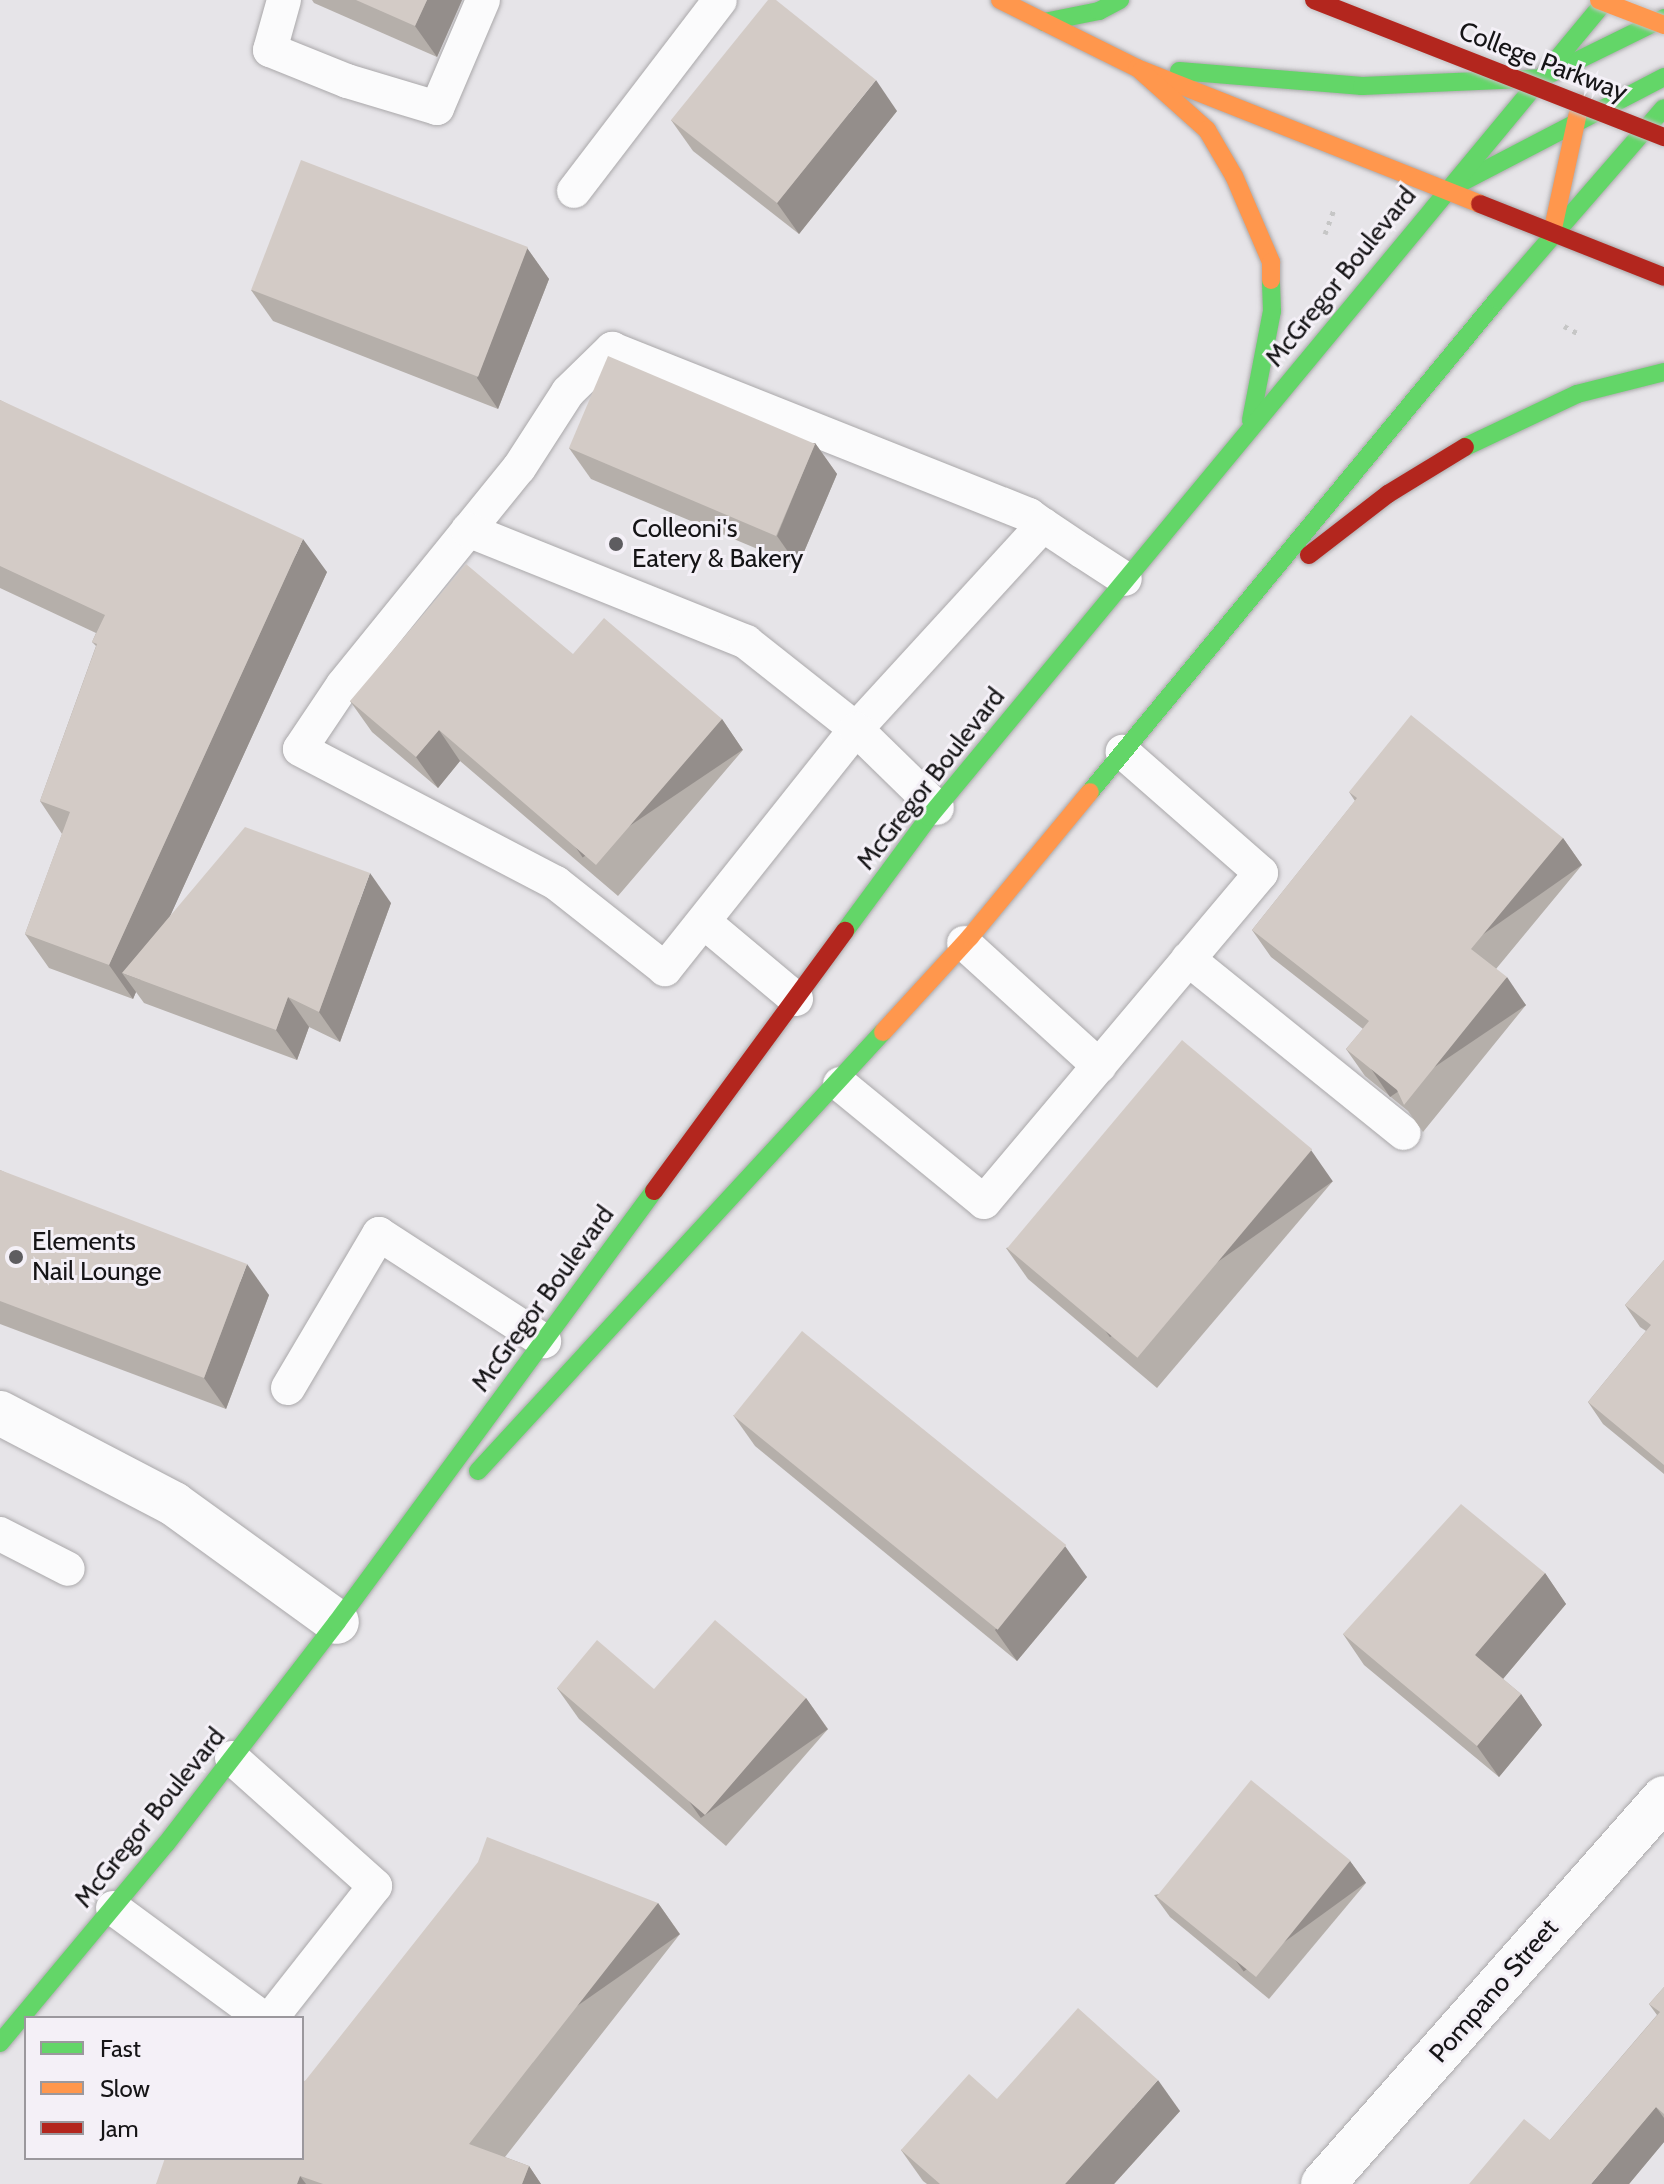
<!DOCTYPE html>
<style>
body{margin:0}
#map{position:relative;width:1664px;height:2184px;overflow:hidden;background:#e6e4e8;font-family:Cabin,sans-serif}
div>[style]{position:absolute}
.path>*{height:5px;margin-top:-2.5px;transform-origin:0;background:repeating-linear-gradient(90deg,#c6c6c6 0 4px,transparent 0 10px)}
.roads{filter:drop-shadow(0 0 2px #aaa8aa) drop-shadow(0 0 2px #aaa8aa)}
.lane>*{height:34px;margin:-17px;padding:0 17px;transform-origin:17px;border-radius:17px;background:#fbfbfc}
.street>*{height:44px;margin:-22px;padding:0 22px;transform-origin:22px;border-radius:22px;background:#fbfbfc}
.fast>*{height:18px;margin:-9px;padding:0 9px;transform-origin:9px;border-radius:9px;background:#63d668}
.slow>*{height:18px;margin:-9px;padding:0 9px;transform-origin:9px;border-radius:9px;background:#ff974d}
.jam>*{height:18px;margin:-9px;padding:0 9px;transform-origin:9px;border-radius:9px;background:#b3261e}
.bridges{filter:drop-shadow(0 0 2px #c3c2c4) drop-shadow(0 0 2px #c3c2c4)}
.slow-bridge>*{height:18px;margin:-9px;padding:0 9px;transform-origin:9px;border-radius:9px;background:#ff974d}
.jam-bridge>*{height:18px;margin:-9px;padding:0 9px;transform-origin:9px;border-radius:9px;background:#b3261e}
.wall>*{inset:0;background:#b5afaa}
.shaded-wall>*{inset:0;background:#948e8b;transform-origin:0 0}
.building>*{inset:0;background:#d3cbc6;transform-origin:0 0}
.dots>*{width:22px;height:22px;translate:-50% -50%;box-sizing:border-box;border:4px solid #f4f0f7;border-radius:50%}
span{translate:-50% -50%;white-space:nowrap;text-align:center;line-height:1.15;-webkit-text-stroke:6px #f4f0f7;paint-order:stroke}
.street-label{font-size:26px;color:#151416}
.poi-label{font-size:26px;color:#151416}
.left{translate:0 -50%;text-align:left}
.legend{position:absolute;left:24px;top:2016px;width:280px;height:144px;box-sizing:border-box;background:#f4f0f7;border:2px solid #9b989d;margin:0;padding:10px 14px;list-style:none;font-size:24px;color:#151416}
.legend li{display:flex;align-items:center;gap:16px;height:40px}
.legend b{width:40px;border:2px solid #9b989d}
</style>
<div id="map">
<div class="path">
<i style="left:1325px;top:234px;width:27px;rotate:-70deg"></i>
<i style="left:1564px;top:326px;width:15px;rotate:28deg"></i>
</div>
<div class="roads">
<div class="lane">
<i style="left:284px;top:0;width:52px;rotate:105.6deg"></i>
<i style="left:270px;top:50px;width:83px;rotate:21.9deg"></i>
<i style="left:347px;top:81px;width:94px;rotate:16.7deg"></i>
<i style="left:437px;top:108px;width:117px;rotate:-66.9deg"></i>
<i style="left:574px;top:191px;width:240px;rotate:-52.6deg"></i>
<i style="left:1043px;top:525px;width:277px;rotate:132.5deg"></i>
<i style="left:856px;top:729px;width:307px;rotate:128.5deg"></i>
<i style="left:665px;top:969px;width:139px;rotate:-141.7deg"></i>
<i style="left:556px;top:883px;width:289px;rotate:-152.4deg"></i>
<i style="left:300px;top:749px;width:77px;rotate:-56.1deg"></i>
<i style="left:343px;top:685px;width:279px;rotate:-51deg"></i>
<i style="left:519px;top:468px;width:90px;rotate:-57.2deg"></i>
<i style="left:568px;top:392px;width:62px;rotate:-44.3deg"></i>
<i style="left:612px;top:349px;width:449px;rotate:21.7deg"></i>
<i style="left:1029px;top:515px;width:17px;rotate:36deg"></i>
<i style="left:1043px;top:525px;width:47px;rotate:33.7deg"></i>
<i style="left:1082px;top:551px;width:51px;rotate:33.1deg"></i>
<i style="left:468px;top:530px;width:300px;rotate:21.9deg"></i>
<i style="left:746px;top:642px;width:140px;rotate:38.3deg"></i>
<i style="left:856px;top:729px;width:113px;rotate:44.3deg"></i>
<i style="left:704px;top:922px;width:120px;rotate:39.9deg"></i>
<i style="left:964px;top:943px;width:183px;rotate:42.3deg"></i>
<i style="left:1188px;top:959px;width:277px;rotate:38.9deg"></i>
<i style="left:840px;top:1084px;width:186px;rotate:39.3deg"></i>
<i style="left:984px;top:1202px;width:430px;rotate:-49.9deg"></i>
<i style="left:1261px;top:873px;width:184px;rotate:-138.8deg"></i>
<i style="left:288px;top:1388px;width:179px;rotate:-59.4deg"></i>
<i style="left:379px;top:1234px;width:197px;rotate:33deg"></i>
<i style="left:0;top:1534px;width:76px;rotate:27.2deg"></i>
<i style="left:232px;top:1758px;width:192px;rotate:41.8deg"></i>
<i style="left:375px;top:1886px;width:168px;rotate:128.2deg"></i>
<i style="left:113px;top:1908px;width:186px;rotate:36.3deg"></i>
</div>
<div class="street">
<i style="left:0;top:1413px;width:196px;rotate:27.6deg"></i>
<i style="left:174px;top:1504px;width:201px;rotate:35.9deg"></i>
<i style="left:1323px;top:2184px;width:515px;rotate:-48.54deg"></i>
</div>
<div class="fast">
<i style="left:1044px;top:22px;width:56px;rotate:-11.3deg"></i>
<i style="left:1099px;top:11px;width:24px;rotate:-28deg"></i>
<i style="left:1179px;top:71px;width:184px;rotate:4.7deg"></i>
<i style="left:1362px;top:86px;width:180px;rotate:-2.5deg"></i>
<i style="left:1542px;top:78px;width:136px;rotate:-26.2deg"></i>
<i style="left:1445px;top:191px;width:247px;rotate:-27.5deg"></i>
<i style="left:1251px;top:420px;width:111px;rotate:-79.1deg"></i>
<i style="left:1272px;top:311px;width:31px;rotate:-92deg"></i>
<i style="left:1465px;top:447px;width:124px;rotate:-25.3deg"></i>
<i style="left:1577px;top:394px;width:90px;rotate:-14.2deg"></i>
<i style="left:1090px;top:792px;width:639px;rotate:-50.4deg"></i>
<i style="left:1497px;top:300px;width:254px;rotate:-49deg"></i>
<i style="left:845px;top:931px;width:142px;rotate:-53.6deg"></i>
<i style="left:929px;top:817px;width:1061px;rotate:-50.35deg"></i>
<i style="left:478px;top:1471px;width:597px;rotate:-47.31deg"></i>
<i style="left:0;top:2043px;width:259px;rotate:-50.2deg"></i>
<i style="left:166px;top:1844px;width:280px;rotate:-52.4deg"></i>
<i style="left:337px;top:1622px;width:535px;rotate:-53.67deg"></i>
</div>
<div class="slow">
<i style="left:1000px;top:0;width:153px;rotate:26.4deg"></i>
<i style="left:1137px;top:68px;width:369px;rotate:21.6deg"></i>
<i style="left:1141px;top:71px;width:89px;rotate:41.8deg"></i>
<i style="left:1207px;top:130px;width:53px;rotate:59.6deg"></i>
<i style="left:1234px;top:176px;width:94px;rotate:66.7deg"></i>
<i style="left:1271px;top:262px;width:18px;rotate:90deg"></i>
<i style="left:1552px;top:233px;width:133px;rotate:-77.8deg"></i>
<i style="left:883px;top:1032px;width:129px;rotate:-47.5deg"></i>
<i style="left:970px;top:937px;width:188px;rotate:-50.4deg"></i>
</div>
<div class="jam">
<i style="left:1480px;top:204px;width:198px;rotate:21.6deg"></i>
<i style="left:1309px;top:555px;width:100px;rotate:-37.7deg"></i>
<i style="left:1388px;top:494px;width:90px;rotate:-31.4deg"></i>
<i style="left:654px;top:1191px;width:323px;rotate:-53.7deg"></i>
</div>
</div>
<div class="bridges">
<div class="slow-bridge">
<i style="left:1599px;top:0;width:70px;rotate:21deg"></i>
</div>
<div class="jam-bridge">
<i style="left:1314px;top:0;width:376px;rotate:21.4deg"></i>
</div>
</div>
<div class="wall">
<i style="clip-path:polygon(312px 0,462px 0,437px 57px,314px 3px)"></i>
<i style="clip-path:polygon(897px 111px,799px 234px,693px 151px,671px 120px)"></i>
<i style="clip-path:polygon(527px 248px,549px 279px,498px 409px,273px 321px,251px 290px)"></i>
<i style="clip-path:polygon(0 400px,327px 572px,170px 916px,391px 903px,340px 1042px,309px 1027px,297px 1060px,144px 1003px,136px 992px,133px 999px,49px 968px,25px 934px,62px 834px,40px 801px,96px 646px,92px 642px,96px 633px,0 588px)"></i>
<i style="clip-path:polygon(815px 443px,837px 474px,798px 566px,591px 479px,569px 448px)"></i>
<i style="clip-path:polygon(573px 654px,722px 719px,743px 750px,618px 896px,460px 761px,438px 788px,372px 732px,350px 701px)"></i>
<i style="clip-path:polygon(1349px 792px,1563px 838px,1582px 865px,1496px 969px,1526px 1005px,1423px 1132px,1408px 1111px,1365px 1076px,1346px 1049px,1363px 1029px,1271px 957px,1252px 930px,1355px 801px)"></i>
<i style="clip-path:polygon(0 1170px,269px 1295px,226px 1409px,0 1324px)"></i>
<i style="clip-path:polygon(1333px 1181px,1157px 1388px,1028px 1279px,1006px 1248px)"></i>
<i style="clip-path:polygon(1664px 1260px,1664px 1474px,1603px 1424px,1588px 1402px,1646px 1331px,1640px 1327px,1625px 1305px)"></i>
<i style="clip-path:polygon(733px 1415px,1087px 1577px,1017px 1661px,755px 1446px)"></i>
<i style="clip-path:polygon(1545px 1573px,1566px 1604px,1503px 1679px,1521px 1694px,1542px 1725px,1499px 1777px,1364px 1665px,1343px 1634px)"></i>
<i style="clip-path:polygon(557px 1688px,654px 1689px,806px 1698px,828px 1729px,726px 1846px,579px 1719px)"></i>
<i style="clip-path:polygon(1350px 1861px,1366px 1883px,1269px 1999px,1170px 1917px,1154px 1895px)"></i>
<i style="clip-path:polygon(658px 1903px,680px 1934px,505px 2157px,529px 2166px,541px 2184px,156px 2184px,305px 2081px)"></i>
<i style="clip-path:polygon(1664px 1987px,1664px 2142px,1629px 2184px,1550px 2140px,1657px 2015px,1649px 2004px)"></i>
<i style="clip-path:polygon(997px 2099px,1180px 2111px,1114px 2184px,927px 2184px,923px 2181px,901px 2150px)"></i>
</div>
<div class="shaded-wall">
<i style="clip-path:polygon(427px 0,462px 0,437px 57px,415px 26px)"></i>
<i style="clip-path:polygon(876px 80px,897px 111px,799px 234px,777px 203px)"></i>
<i style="clip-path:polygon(527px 248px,549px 279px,498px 409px,477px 378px)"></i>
<i style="clip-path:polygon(815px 443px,837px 474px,798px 566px,777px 536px)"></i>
<i style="clip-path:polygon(303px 539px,327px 572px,141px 980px,122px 973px,136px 992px,133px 999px,109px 965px)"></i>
<i style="left:722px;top:719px;width:37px;height:193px;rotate:56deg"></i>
<i style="clip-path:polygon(439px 730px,460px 761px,438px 788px,416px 757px)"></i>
<i style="left:1563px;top:838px;width:33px;height:144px;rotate:55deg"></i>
<i style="clip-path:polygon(370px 873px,391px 903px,340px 1042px,319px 1012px)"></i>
<i style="left:1507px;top:977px;width:34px;height:164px;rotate:56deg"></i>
<i style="clip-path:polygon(288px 997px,309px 1027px,297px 1060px,276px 1030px)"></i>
<i style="left:1311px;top:1150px;width:38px;height:272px;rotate:55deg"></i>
<i style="clip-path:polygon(247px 1264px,269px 1295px,226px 1409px,204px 1378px)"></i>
<i style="clip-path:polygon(1065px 1546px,1087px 1577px,1017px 1661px,995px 1630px)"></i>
<i style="clip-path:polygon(1545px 1573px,1566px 1604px,1497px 1686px,1475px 1655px)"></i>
<i style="clip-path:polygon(1521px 1694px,1542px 1725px,1499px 1777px,1477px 1746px)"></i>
<i style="left:806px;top:1698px;width:38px;height:155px;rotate:55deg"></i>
<i style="left:1350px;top:1861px;width:27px;height:151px;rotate:54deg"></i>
<i style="left:658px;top:1903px;width:38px;height:306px;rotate:55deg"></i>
<i style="clip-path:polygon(1158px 2080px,1180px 2111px,1114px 2184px,1065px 2184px)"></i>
<i style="clip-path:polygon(1656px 2107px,1664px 2118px,1664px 2142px,1629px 2184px,1591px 2184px)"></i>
<i style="clip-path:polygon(529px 2166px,541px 2184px,522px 2184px)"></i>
<i style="clip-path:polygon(300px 2176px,306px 2184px,297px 2184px)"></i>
</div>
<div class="building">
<i style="clip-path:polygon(356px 0,427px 0,415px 26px)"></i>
<i style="clip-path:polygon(768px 0,776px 0,876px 80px,777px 203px,671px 120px)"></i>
<i style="left:301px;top:160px;width:243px;height:139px;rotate:21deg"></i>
<i style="left:608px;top:356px;width:225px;height:100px;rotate:23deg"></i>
<i style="clip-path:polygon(0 400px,303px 539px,109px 965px,25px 934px,70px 812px,40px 801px,97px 644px,92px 642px,105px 615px,0 566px)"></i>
<i style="clip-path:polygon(466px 564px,573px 654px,604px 618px,722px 719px,596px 865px,439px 730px,416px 757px,350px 701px)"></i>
<i style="clip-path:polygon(1411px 715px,1563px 838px,1471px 949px,1507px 977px,1404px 1105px,1397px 1090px,1346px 1049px,1369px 1021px,1252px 930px,1357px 798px,1349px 792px)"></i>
<i style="clip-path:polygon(245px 827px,370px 873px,319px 1012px,288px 997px,276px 1030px,122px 973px)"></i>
<i style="left:1182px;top:1040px;width:170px;height:272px;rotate:40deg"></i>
<i style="clip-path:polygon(0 1170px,247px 1264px,204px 1378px,0 1301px)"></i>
<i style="clip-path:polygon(1664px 1260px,1664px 1465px,1588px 1402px,1651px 1325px,1625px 1305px)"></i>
<i style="left:802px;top:1331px;width:340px;height:109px;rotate:39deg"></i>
<i style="clip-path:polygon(1461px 1504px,1545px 1573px,1475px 1655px,1521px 1694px,1477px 1746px,1343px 1634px)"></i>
<i style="clip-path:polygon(715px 1620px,806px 1698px,705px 1815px,557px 1688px,597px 1640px,654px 1689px)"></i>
<i style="left:1251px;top:1780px;width:128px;height:150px;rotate:39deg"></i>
<i style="clip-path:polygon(487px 1837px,658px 1903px,469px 2144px,529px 2166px,522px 2184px,323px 2184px,300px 2176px,297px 2184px,156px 2184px,165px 2158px,302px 2158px,302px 2080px,305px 2081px,478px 1862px)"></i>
<i style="clip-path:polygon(1664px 1987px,1664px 2114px,1656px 2107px,1591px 2184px,1469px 2184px,1524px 2119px,1550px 2140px,1660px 2012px,1649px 2004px)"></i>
<i style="clip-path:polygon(1078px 2008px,1158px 2080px,1065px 2184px,940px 2184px,901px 2150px,969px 2074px,997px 2099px)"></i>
</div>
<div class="dots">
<i style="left:616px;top:544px;background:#5e5d60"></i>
<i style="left:16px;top:1257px;background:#5e5d60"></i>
</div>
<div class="street-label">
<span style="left:1543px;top:62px;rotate:21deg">College Parkway</span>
<span style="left:1341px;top:277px;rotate:-51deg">McGregor Boulevard</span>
<span style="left:931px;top:779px;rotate:-52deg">McGregor Boulevard</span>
<span style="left:543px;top:1299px;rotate:-54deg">McGregor Boulevard</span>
<span style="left:150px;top:1818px;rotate:-51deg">McGregor Boulevard</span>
<span style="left:1494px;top:1991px;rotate:-49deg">Pompano Street</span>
</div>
<div class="poi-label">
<span class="left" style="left:632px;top:544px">Colleoni's<br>Eatery &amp; Bakery</span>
<span class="left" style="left:32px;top:1257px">Elements<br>Nail Lounge</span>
</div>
<ul class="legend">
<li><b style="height:10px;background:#63d668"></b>Fast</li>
<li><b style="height:10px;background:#ff974d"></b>Slow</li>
<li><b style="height:10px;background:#b3261e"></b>Jam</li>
</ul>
</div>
